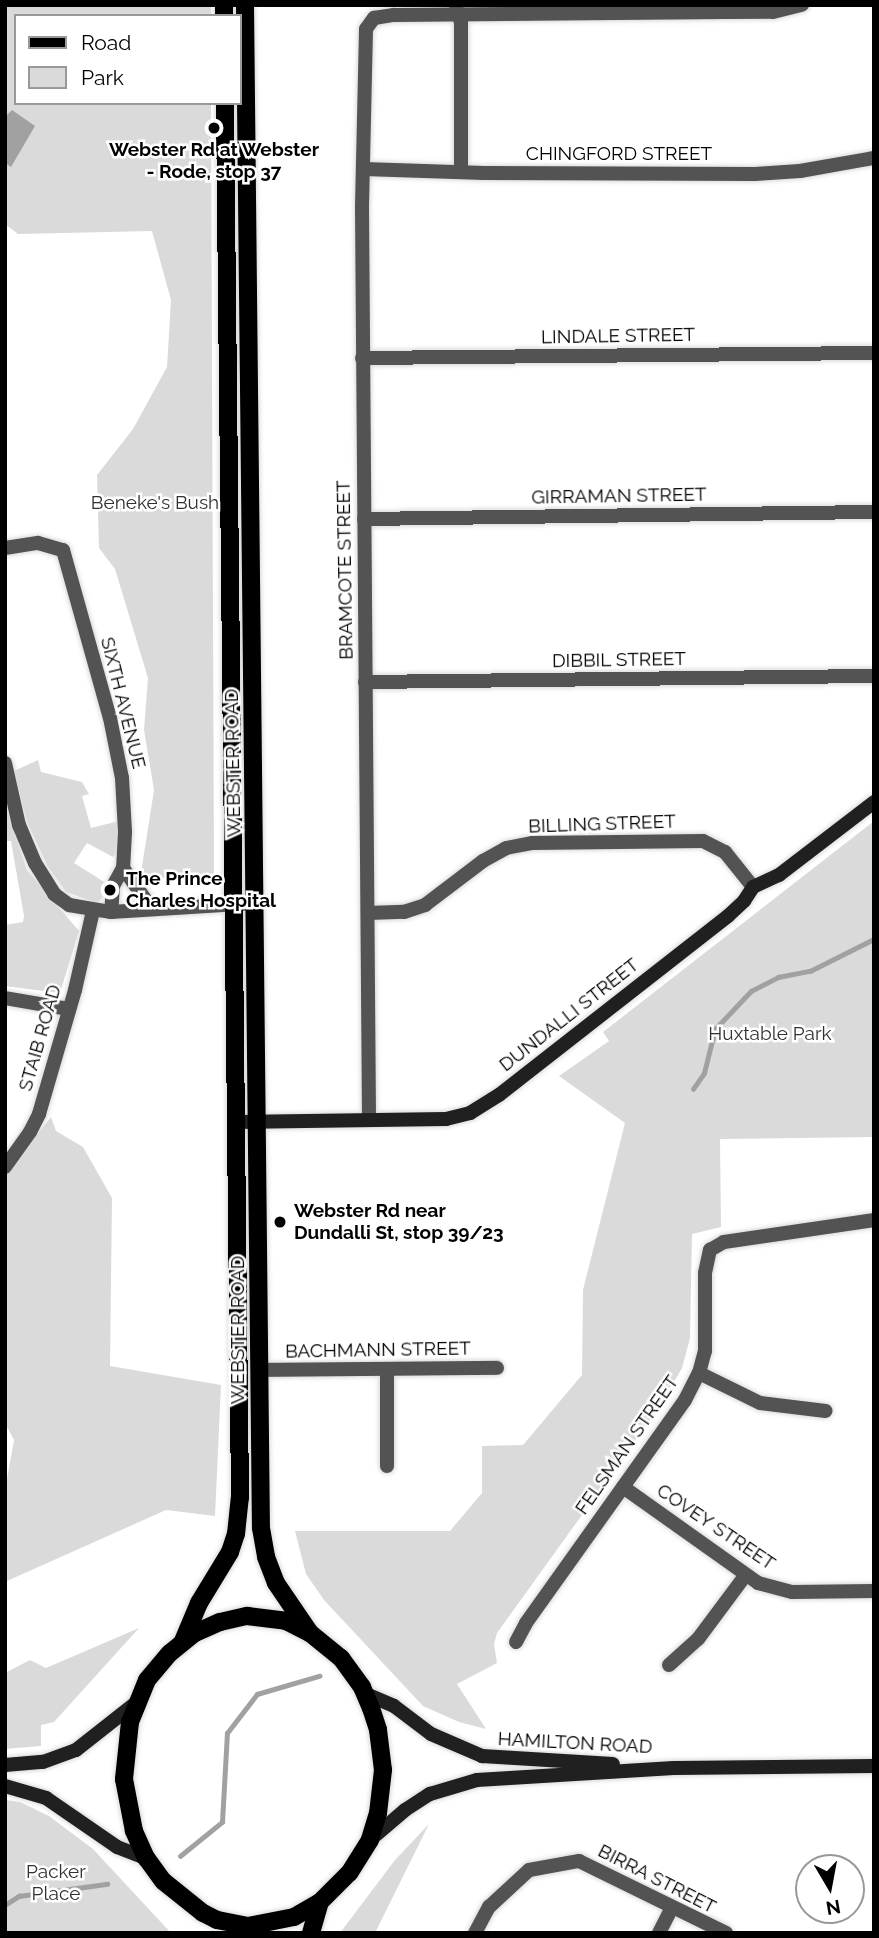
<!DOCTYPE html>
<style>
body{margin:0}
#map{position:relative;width:879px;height:1938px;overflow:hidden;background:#fff;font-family:Raleway,sans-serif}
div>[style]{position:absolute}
.green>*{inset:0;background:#dadada}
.water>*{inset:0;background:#a1a1a1}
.stream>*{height:4.5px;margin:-2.25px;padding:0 2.25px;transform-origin:2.25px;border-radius:2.25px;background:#a1a1a1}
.roads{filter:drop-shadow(0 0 2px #dbdbdb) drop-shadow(0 0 2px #dbdbdb)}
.street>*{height:14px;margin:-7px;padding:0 7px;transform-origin:7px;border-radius:7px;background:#535353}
.secondary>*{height:14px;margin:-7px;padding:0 7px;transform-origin:7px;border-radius:7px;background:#202020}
.primary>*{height:18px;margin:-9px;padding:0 9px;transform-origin:9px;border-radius:9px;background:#000}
.dots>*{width:19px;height:19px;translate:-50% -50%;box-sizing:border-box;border:4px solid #fff;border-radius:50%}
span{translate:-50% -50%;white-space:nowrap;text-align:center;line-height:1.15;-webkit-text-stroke:5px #fff;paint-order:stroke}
.poi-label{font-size:19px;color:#000;font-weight:700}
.left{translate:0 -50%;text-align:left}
.street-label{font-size:19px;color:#000}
.park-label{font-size:19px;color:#313131}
.frame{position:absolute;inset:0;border:7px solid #000;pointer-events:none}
.legend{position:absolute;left:14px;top:14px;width:228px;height:91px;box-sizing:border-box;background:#fff;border:2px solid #999;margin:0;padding:9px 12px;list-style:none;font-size:21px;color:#000}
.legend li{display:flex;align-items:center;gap:14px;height:35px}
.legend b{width:35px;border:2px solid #999}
.north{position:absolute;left:795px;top:1854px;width:70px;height:70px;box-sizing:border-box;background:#fff;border:2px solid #999;border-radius:50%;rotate:170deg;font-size:19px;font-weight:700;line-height:28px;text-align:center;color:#000}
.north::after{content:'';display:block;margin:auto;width:24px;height:32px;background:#000;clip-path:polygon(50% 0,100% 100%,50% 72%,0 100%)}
</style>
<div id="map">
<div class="green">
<i style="clip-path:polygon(5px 5px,211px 5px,211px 16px,16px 16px,16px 103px,211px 103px,214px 875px,140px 879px,154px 790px,144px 730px,148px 678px,115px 569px,99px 548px,97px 475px,133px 429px,167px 367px,171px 300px,152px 231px,18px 234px,5px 224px)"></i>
<i style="clip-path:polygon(38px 760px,41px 772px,82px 782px,89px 794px,82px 796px,91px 828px,119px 821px,121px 847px,113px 857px,87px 843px,74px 863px,106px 883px,108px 892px,97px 903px,66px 892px,48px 867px,27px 822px,14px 771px)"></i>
<i style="clip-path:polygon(5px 804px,27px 870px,79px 931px,60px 993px,5px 986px,5px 925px,23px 922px,24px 916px,11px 841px,5px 841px)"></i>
<i style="clip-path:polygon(874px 821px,874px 1137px,720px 1139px,721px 1227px,692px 1234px,690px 1338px,682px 1368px,656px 1412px,497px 1633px,494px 1644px,497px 1663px,457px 1684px,486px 1729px,459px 1722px,423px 1706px,324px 1600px,306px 1574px,295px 1531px,450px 1531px,482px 1493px,482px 1446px,523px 1445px,582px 1375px,583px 1290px,625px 1123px,559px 1076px,609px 1041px,603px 1032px)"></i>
<i style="clip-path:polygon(51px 1117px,56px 1131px,83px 1147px,112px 1198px,110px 1366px,221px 1385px,215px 1516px,166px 1510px,7px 1581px,5px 1490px,14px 1440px,5px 1423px,5px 1174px)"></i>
<i style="clip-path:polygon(139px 1628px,54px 1722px,41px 1725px,41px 1746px,5px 1749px,5px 1673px,30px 1660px,46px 1668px)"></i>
<i style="clip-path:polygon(5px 1800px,20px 1802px,49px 1816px,93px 1849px,171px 1933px,5px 1933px)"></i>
<i style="clip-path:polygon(429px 1824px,375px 1933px,340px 1933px,395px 1860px)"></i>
</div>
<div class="water">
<i style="clip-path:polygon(12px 110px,35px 126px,11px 167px,5px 163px,5px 117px)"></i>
</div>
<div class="stream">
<i style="left:693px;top:1089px;width:19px;rotate:-55deg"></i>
<i style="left:704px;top:1073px;width:45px;rotate:-76deg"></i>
<i style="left:715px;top:1029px;width:52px;rotate:-46.5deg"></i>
<i style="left:751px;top:991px;width:30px;rotate:-27deg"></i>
<i style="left:778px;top:977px;width:33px;rotate:-11deg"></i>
<i style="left:810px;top:971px;width:72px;rotate:-26.6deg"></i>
<i style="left:180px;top:1856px;width:54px;rotate:-39deg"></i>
<i style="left:222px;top:1822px;width:89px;rotate:-86.8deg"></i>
<i style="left:227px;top:1733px;width:49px;rotate:-52.4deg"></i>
<i style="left:257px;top:1694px;width:65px;rotate:-16.2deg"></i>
<i style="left:5px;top:1905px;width:17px;rotate:-33deg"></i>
<i style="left:19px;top:1896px;width:89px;rotate:-7.8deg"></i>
</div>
<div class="roads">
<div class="street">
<i style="left:456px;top:7px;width:16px;rotate:72deg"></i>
<i style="left:461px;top:22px;width:150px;rotate:90deg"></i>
<i style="left:364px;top:169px;width:120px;rotate:1.9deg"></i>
<i style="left:484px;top:173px;width:271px;rotate:0.2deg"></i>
<i style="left:755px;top:174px;width:45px;rotate:-3.8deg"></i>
<i style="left:800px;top:171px;width:75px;rotate:-10deg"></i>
<i style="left:362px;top:358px;width:512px;rotate:-0.56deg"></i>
<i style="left:364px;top:519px;width:510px;rotate:-0.79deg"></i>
<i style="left:5px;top:548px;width:33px;rotate:-9deg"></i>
<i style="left:38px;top:543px;width:26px;rotate:16deg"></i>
<i style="left:63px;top:550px;width:174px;rotate:74.4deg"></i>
<i style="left:110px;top:718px;width:61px;rotate:78.7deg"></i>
<i style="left:122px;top:778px;width:54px;rotate:86.8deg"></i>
<i style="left:125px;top:832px;width:36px;rotate:93deg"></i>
<i style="left:123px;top:868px;width:21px;rotate:119deg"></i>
<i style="left:113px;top:886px;width:26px;rotate:94deg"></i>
<i style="left:365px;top:682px;width:509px;rotate:-0.68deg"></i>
<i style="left:5px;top:763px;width:64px;rotate:77.3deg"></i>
<i style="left:19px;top:825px;width:41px;rotate:67.2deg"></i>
<i style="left:35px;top:863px;width:36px;rotate:58deg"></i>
<i style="left:54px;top:894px;width:19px;rotate:36deg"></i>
<i style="left:69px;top:905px;width:43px;rotate:9.5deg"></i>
<i style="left:111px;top:912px;width:144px;rotate:-3.6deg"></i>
<i style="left:123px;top:868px;width:50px;rotate:54.7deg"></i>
<i style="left:368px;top:913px;width:36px;rotate:-2deg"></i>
<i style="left:404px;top:912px;width:22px;rotate:-18deg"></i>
<i style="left:425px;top:905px;width:73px;rotate:-37.2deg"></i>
<i style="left:483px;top:861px;width:26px;rotate:-29deg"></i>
<i style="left:506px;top:848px;width:26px;rotate:-11deg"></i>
<i style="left:532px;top:843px;width:171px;rotate:-0.7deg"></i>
<i style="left:703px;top:841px;width:25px;rotate:27deg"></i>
<i style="left:725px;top:852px;width:45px;rotate:51.3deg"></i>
<i style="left:5px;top:998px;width:65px;rotate:9.8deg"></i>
<i style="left:369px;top:1119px;width:913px;rotate:-90.44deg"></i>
<i style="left:362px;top:206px;width:177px;rotate:-88.7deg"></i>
<i style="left:366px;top:29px;width:14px;rotate:-54deg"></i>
<i style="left:374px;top:18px;width:20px;rotate:-9deg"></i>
<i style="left:394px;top:15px;width:379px;rotate:-0.5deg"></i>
<i style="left:773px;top:12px;width:30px;rotate:-14deg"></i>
<i style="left:5px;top:1167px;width:43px;rotate:-54.5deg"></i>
<i style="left:30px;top:1132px;width:20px;rotate:-63deg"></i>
<i style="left:39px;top:1114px;width:129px;rotate:-73.8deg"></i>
<i style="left:75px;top:990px;width:81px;rotate:-77.2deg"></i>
<i style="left:387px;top:1369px;width:97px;rotate:90deg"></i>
<i style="left:259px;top:1370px;width:238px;rotate:-0.5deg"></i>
<i style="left:699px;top:1373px;width:68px;rotate:26.2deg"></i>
<i style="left:760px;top:1403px;width:66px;rotate:6.9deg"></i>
<i style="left:623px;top:1487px;width:166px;rotate:35.4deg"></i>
<i style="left:758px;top:1583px;width:35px;rotate:15deg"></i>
<i style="left:792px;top:1592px;width:82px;rotate:-0.7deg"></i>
<i style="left:516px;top:1642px;width:21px;rotate:-62deg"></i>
<i style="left:526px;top:1623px;width:274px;rotate:-54.5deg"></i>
<i style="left:685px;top:1400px;width:30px;rotate:-63deg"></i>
<i style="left:699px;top:1373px;width:23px;rotate:-75deg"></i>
<i style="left:705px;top:1351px;width:78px;rotate:-90deg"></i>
<i style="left:705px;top:1273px;width:24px;rotate:-78deg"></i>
<i style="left:710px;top:1250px;width:16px;rotate:-30deg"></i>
<i style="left:724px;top:1242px;width:152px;rotate:-8.3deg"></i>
<i style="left:669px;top:1665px;width:39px;rotate:-42deg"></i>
<i style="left:698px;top:1639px;width:79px;rotate:-53.3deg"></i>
<i style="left:475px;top:1933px;width:30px;rotate:-62deg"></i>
<i style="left:489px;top:1907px;width:54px;rotate:-42.8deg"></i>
<i style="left:529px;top:1870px;width:51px;rotate:-10.2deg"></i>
<i style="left:579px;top:1861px;width:164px;rotate:26.1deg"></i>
<i style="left:659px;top:1933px;width:28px;rotate:-63deg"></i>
</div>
<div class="secondary">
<i style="left:236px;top:1122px;width:210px;rotate:-0.8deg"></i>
<i style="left:446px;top:1119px;width:25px;rotate:-14deg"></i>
<i style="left:470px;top:1113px;width:34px;rotate:-32deg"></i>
<i style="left:499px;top:1095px;width:291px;rotate:-38deg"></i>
<i style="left:728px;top:916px;width:22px;rotate:-43deg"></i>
<i style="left:744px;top:901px;width:17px;rotate:-57deg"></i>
<i style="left:753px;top:887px;width:29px;rotate:-25deg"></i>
<i style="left:779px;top:875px;width:120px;rotate:-37.5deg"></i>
<i style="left:366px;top:1694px;width:30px;rotate:23deg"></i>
<i style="left:394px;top:1706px;width:46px;rotate:37.1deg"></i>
<i style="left:431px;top:1734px;width:56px;rotate:23.3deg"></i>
<i style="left:482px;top:1756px;width:131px;rotate:3.5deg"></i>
<i style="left:5px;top:1765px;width:38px;rotate:-5deg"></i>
<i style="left:43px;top:1762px;width:35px;rotate:-20deg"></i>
<i style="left:76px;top:1750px;width:78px;rotate:-38.2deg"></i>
<i style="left:5px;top:1786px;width:43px;rotate:16.3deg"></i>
<i style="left:46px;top:1798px;width:86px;rotate:34.6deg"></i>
<i style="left:117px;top:1847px;width:31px;rotate:21deg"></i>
<i style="left:370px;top:1840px;width:46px;rotate:-40.6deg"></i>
<i style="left:405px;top:1810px;width:30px;rotate:-33deg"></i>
<i style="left:430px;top:1794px;width:49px;rotate:-16.6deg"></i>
<i style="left:477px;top:1780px;width:197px;rotate:-3.5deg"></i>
<i style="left:674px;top:1768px;width:200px;rotate:-0.6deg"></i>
</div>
<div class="primary">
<i style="left:224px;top:5px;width:11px;rotate:90deg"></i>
<i style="left:245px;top:5px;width:1523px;rotate:89.4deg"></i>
<i style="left:261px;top:1528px;width:29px;rotate:80deg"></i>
<i style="left:266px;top:1557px;width:28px;rotate:69deg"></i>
<i style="left:276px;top:1583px;width:60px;rotate:55.8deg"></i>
<i style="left:247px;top:1616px;width:39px;rotate:7deg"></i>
<i style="left:286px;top:1621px;width:27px;rotate:27deg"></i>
<i style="left:310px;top:1633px;width:40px;rotate:39deg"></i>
<i style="left:341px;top:1658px;width:36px;rotate:54deg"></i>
<i style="left:362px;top:1687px;width:23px;rotate:67deg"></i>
<i style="left:371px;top:1708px;width:23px;rotate:72deg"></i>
<i style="left:378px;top:1730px;width:40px;rotate:82.9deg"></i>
<i style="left:383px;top:1770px;width:43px;rotate:96.6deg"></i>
<i style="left:378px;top:1813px;width:28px;rotate:107deg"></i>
<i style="left:370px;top:1840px;width:39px;rotate:122deg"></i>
<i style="left:349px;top:1873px;width:41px;rotate:135deg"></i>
<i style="left:320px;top:1902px;width:30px;rotate:150deg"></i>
<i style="left:294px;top:1917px;width:47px;rotate:168.9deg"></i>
<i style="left:248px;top:1926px;width:32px;rotate:-169deg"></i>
<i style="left:217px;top:1920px;width:16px;rotate:-153deg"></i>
<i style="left:203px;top:1913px;width:51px;rotate:-141.3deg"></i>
<i style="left:163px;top:1881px;width:29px;rotate:-126deg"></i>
<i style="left:146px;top:1858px;width:30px;rotate:-114deg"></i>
<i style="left:134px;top:1831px;width:53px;rotate:-100.9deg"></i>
<i style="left:124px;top:1779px;width:57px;rotate:-84deg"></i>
<i style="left:130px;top:1722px;width:45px;rotate:-68deg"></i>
<i style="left:147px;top:1680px;width:35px;rotate:-50deg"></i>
<i style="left:170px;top:1653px;width:32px;rotate:-39deg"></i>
<i style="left:195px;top:1633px;width:27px;rotate:-24deg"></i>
<i style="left:220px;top:1622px;width:28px;rotate:-13deg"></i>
<i style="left:183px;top:1641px;width:41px;rotate:-67.2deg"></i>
<i style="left:199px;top:1603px;width:60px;rotate:-58.7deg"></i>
<i style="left:230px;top:1552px;width:19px;rotate:-72deg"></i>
<i style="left:236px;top:1534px;width:36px;rotate:-84deg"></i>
<i style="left:240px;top:1498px;width:1395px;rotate:-90.62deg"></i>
<i style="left:311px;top:1933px;width:32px;rotate:-74deg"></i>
</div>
</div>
<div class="dots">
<i style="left:214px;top:128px;background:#000"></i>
<i style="left:110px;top:890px;background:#000"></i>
<i style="left:280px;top:1222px;background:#000"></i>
</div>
<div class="poi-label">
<span style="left:214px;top:161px">Webster Rd at Webster<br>- Rode, stop 37</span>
<span class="left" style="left:126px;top:890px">The Prince<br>Charles Hospital</span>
<span class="left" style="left:294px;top:1222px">Webster Rd near<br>Dundalli St, stop 39/23</span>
</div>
<div class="street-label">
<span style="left:619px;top:154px">CHINGFORD STREET</span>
<span style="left:618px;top:336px;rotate:-1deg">LINDALE STREET</span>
<span style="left:619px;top:496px;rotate:-1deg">GIRRAMAN STREET</span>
<span style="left:345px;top:570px;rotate:-91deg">BRAMCOTE STREET</span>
<span style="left:619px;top:660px;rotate:-1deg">DIBBIL STREET</span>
<span style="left:123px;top:703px;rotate:76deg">SIXTH AVENUE</span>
<span style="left:233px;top:763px;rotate:-91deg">WEBSTER ROAD</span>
<span style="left:602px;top:824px;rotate:-2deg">BILLING STREET</span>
<span style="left:569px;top:1015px;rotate:-38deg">DUNDALLI STREET</span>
<span style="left:40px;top:1038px;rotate:-74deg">STAIB ROAD</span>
<span style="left:238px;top:1330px;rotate:-90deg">WEBSTER ROAD</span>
<span style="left:378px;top:1350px;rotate:-1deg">BACHMANN STREET</span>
<span style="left:627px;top:1445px;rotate:-55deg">FELSMAN STREET</span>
<span style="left:716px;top:1527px;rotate:34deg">COVEY STREET</span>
<span style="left:575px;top:1743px;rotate:3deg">HAMILTON ROAD</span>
<span style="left:657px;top:1879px;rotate:27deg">BIRRA STREET</span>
</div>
<div class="park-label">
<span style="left:155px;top:503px">Beneke's Bush</span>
<span style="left:770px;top:1034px">Huxtable Park</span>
<span style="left:56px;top:1883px">Packer<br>Place</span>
</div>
<div class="frame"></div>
<ul class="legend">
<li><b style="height:9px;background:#000"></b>Road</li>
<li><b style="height:19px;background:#dadada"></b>Park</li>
</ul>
<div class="north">N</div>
</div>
